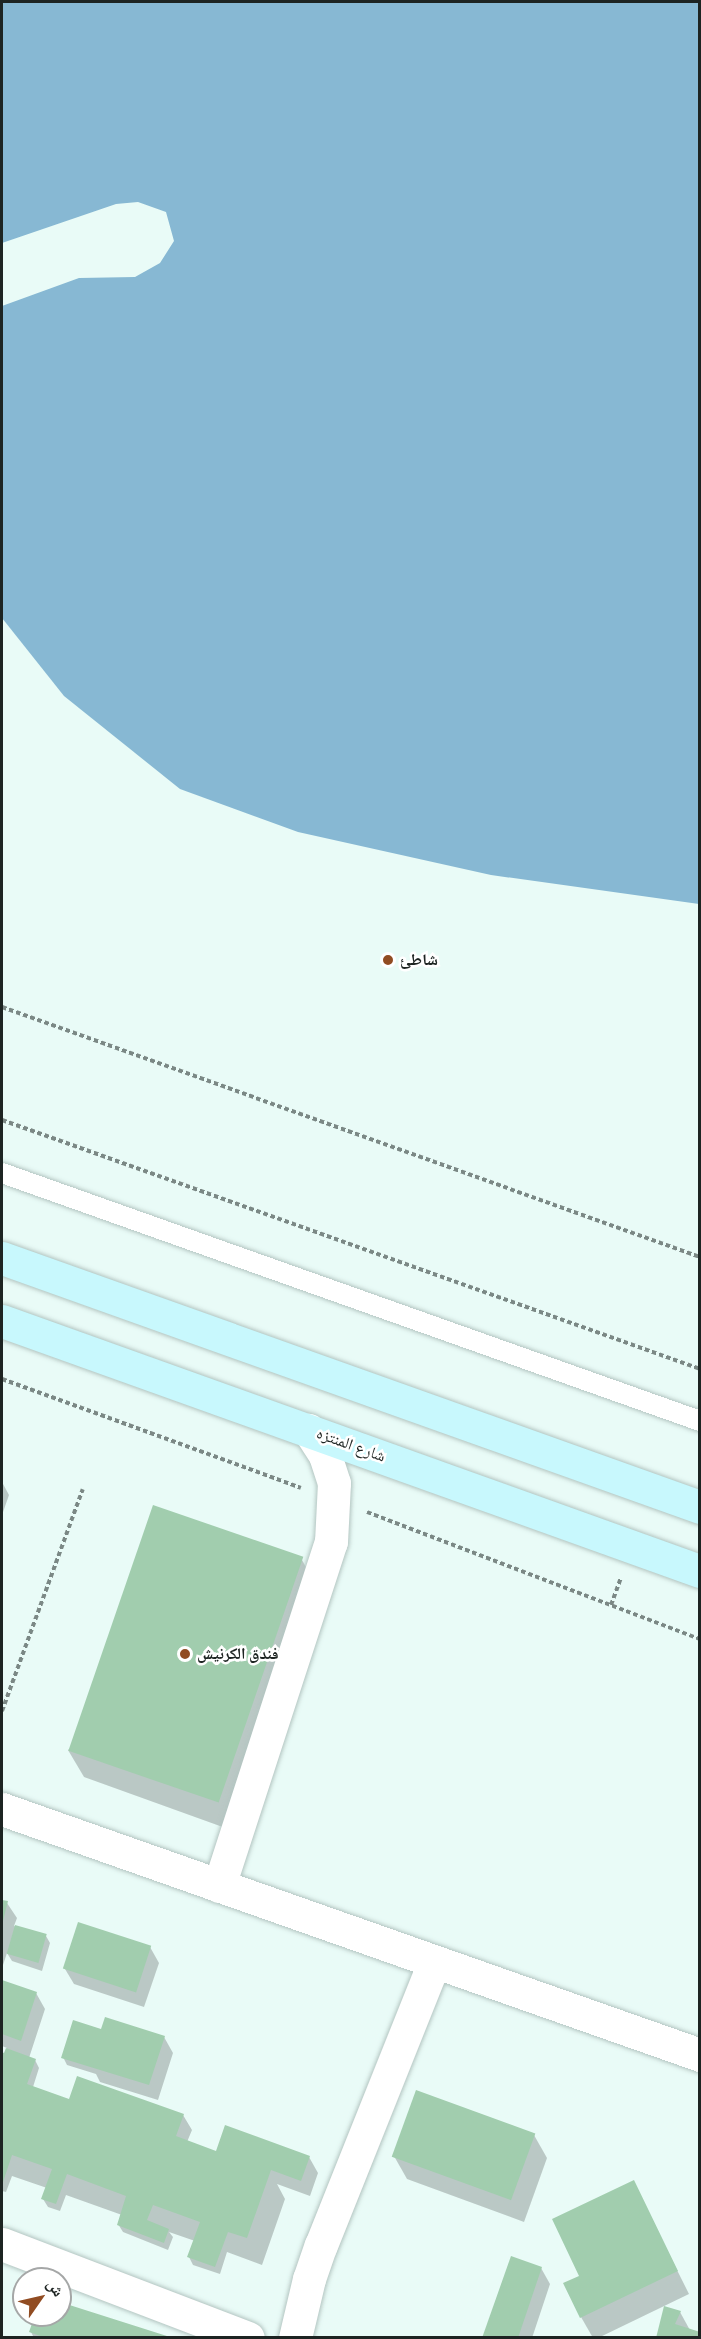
<!DOCTYPE html>
<meta charset="utf-8">
<style>
body{margin:0}
#map{position:relative;width:701px;height:2339px;overflow:hidden;background:#e9fbf7;font-family:Poppins,"Noto Naskh Arabic",sans-serif}
div>[style]{position:absolute}
.water>*{inset:0;background:#87b8d3}
.pier>*{inset:0;background:#e9fbf7}
.shadow>*{inset:0;background:#0003}
.building>*{inset:0;background:#a1cdae;transform-origin:0 0}
.path>*{height:4px;margin-top:-2px;transform-origin:0;background:repeating-linear-gradient(90deg,#7b8885 0 4.5px,transparent 0 7.5px)}
.roads{filter:drop-shadow(0 0 2px #b3c5c1) drop-shadow(0 0 2px #b3c5c1)}
.lane>*{height:20px;margin:-10px;padding:0 10px;transform-origin:10px;border-radius:10px;background:#fff}
.street>*{height:33px;margin:-16.5px;padding:0 16.5px;transform-origin:16.5px;border-radius:16.5px;background:#fff}
.secondary>*{height:33px;margin:-16.5px;padding:0 16.5px;transform-origin:16.5px;border-radius:16.5px;background:#c8f8fd}
.dots>*{width:16px;height:16px;translate:-50% -50%;box-sizing:border-box;border:3px solid #fff;border-radius:50%}
span{translate:-50% -50%;white-space:nowrap;text-align:center;line-height:1.15;-webkit-text-stroke:5px #fff;paint-order:stroke}
.poi-label{font-size:16px;color:#1d2422;font-weight:700}
.left{translate:0 -50%;text-align:left}
.street-label{font-size:16px;color:#1d2422}
.frame{position:absolute;inset:0;border:3px solid #1d2422;pointer-events:none}
.north{position:absolute;left:12px;top:2267px;width:60px;height:60px;box-sizing:border-box;background:#fff;border:2px solid #a5a7a7;border-radius:50%;rotate:56deg;font-size:16px;font-weight:700;line-height:24px;text-align:center;color:#1d2422}
.north::after{content:'';display:block;margin:auto;width:21px;height:27px;background:#914c22;clip-path:polygon(50% 0,100% 100%,50% 72%,0 100%)}
</style>
<div id="map">
<div class="water">
<i style="clip-path:polygon(2px 2px,699px 2px,699px 904px,491px 875px,298px 832px,180px 789px,64px 696px,2px 618px)"></i>
</div>
<div class="pier">
<i style="clip-path:polygon(138px 202px,166px 212px,174px 241px,160px 263px,135px 277px,79px 278px,2px 306px,2px 243px,116px 204px)"></i>
</div>
<div class="shadow">
<i style="clip-path:polygon(2px 1482px,9px 1495px,2px 1515px)"></i>
<i style="clip-path:polygon(302px 1560px,317px 1587px,231px 1830px,84px 1777px,68px 1750px)"></i>
<i style="clip-path:polygon(2px 1901px,7px 1903px,17px 1918px,14px 1926px,46px 1936px,50px 1943px,42px 1971px,12px 1961px,7px 1953px,2px 1968px)"></i>
<i style="clip-path:polygon(150px 1947px,159px 1963px,144px 2007px,74px 1984px,65px 1969px)"></i>
<i style="clip-path:polygon(2px 1981px,36px 1993px,45px 2009px,29px 2058px,35px 2060px,39px 2068px,33px 2087px,70px 2101px,183px 2115px,192px 2130px,187px 2142px,217px 2153px,309px 2157px,318px 2173px,310px 2196px,277px 2184px,285px 2199px,262px 2265px,227px 2252px,220px 2274px,193px 2265px,189px 2257px,195px 2241px,169px 2232px,173px 2237px,168px 2250px,123px 2232px,118px 2224px,122px 2215px,66px 2195px,60px 2211px,48px 2207px,43px 2199px,47px 2188px,12px 2176px,6px 2192px,2px 2191px,2px 2054px,5px 2055px,7px 2048px,2px 2046px)"></i>
<i style="clip-path:polygon(102px 2031px,164px 2037px,173px 2053px,158px 2100px,100px 2082px,96px 2074px,67px 2065px,63px 2057px)"></i>
<i style="clip-path:polygon(534px 2135px,547px 2158px,524px 2222px,407px 2179px,394px 2156px)"></i>
<i style="clip-path:polygon(633px 2182px,689px 2294px,598px 2338px,593px 2338px,581px 2317px)"></i>
<i style="clip-path:polygon(541px 2268px,550px 2284px,532px 2338px,484px 2338px)"></i>
<i style="clip-path:polygon(60px 2303px,167px 2338px,34px 2338px,31px 2332px,36px 2315px,60px 2315px)"></i>
<i style="clip-path:polygon(680px 2312px,691px 2332px,657px 2338px)"></i>
</div>
<div class="building">
<i style="left:153px;top:1505px;width:159px;height:260px;rotate:19deg"></i>
<i style="clip-path:polygon(2px 1900px,8px 1901px,2px 1925px)"></i>
<i style="left:78px;top:1922px;width:77px;height:49px;rotate:18deg"></i>
<i style="left:15px;top:1925px;width:33px;height:30px;rotate:16deg"></i>
<i style="clip-path:polygon(2px 1980px,37px 1992px,21px 2041px,2px 2034px)"></i>
<i style="clip-path:polygon(105px 2017px,165px 2036px,149px 2085px,61px 2058px,73px 2020px,101px 2029px)"></i>
<i style="clip-path:polygon(6px 2048px,36px 2059px,27px 2084px,69px 2099px,77px 2076px,184px 2114px,176px 2136px,216px 2151px,225px 2125px,310px 2156px,301px 2181px,271px 2170px,247px 2238px,228px 2232px,215px 2267px,187px 2257px,200px 2222px,153px 2205px,147px 2220px,169px 2229px,164px 2243px,117px 2225px,126px 2196px,67px 2174px,56px 2204px,41px 2199px,52px 2169px,12px 2155px,2px 2185px,2px 2052px,4px 2053px)"></i>
<i style="left:416px;top:2090px;width:127px;height:71px;rotate:20deg"></i>
<i style="clip-path:polygon(634px 2180px,678px 2271px,580px 2318px,563px 2283px,579px 2276px,552px 2219px)"></i>
<i style="clip-path:polygon(511px 2256px,542px 2267px,518px 2338px,482px 2338px)"></i>
<i style="clip-path:polygon(60px 2302px,170px 2337px,170px 2338px,46px 2338px,29px 2332px,35px 2315px,60px 2315px)"></i>
<i style="clip-path:polygon(664px 2306px,681px 2311px,675px 2324px,700px 2332px,700px 2338px,656px 2338px)"></i>
</div>
<div class="path">
<i style="left:2px;top:1007px;width:741px;rotate:19.71deg"></i>
<i style="left:2px;top:1120px;width:741px;rotate:19.63deg"></i>
<i style="left:2px;top:1379px;width:318px;rotate:20deg"></i>
<i style="left:367px;top:1512px;width:356px;rotate:20.9deg"></i>
<i style="left:611px;top:1605px;width:29px;rotate:-70deg"></i>
<i style="left:2px;top:1711px;width:236px;rotate:-70deg"></i>
</div>
<div class="roads">
<div class="lane">
<i style="left:2px;top:1173px;width:741px;rotate:19.56deg"></i>
</div>
<div class="street">
<i style="left:2px;top:1809px;width:740px;rotate:19.41deg"></i>
<i style="left:219px;top:1886px;width:362px;rotate:-72deg"></i>
<i style="left:331px;top:1542px;width:59px;rotate:-87.1deg"></i>
<i style="left:334px;top:1483px;width:29px;rotate:-108deg"></i>
<i style="left:325px;top:1455px;width:30px;rotate:-123deg"></i>
<i style="left:2px;top:2244px;width:263px;rotate:20.9deg"></i>
<i style="left:295px;top:2338px;width:61px;rotate:-76.7deg"></i>
<i style="left:309px;top:2279px;width:36px;rotate:-71deg"></i>
<i style="left:321px;top:2245px;width:305px;rotate:-68.2deg"></i>
</div>
<div class="secondary">
<i style="left:2px;top:1258px;width:741px;rotate:19.63deg"></i>
<i style="left:2px;top:1321px;width:741px;rotate:19.71deg"></i>
</div>
</div>
<div class="dots">
<i style="left:388px;top:960px;background:#914c22"></i>
<i style="left:185px;top:1654px;background:#914c22"></i>
</div>
<div class="poi-label">
<span class="left" style="left:400px;top:960px">شاطئ</span>
<span class="left" style="left:197px;top:1654px">فندق الكرنيش</span>
</div>
<div class="street-label">
<span style="left:351px;top:1445px;rotate:20deg">شارع المنتزه</span>
</div>
<div class="frame"></div>
<div class="north">ش</div>
</div>
